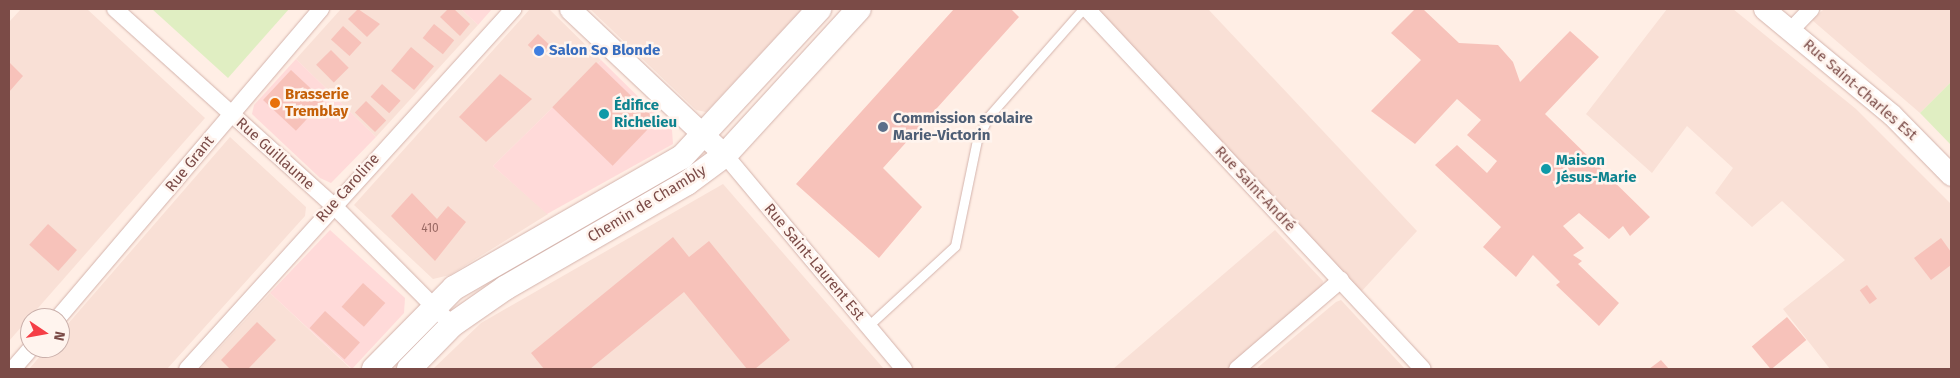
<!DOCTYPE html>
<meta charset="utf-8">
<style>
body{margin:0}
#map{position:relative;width:1960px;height:378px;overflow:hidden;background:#ffeee5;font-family:"Fira Sans",sans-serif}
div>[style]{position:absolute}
.residential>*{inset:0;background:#f9e0d6}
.commercial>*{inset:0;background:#ffdad9}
.green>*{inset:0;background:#e0eec2}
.building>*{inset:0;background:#f7c2ba;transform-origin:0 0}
.roads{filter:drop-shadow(0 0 1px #d4b3ac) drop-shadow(0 0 1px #d4b3ac)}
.service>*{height:9px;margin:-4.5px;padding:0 4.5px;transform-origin:4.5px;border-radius:4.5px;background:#fff}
.minor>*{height:16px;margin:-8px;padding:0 8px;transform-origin:8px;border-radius:8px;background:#fff}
.tertiary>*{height:21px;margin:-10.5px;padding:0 10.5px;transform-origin:10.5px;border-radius:10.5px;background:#fff}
.secondary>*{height:24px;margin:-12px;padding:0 12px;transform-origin:12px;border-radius:12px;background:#fff}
.dots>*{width:14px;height:14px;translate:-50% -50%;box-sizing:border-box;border:2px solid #fff4ee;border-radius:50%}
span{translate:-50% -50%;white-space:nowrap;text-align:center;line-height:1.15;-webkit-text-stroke:5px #fff4ee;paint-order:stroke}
.number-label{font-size:12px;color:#9a6964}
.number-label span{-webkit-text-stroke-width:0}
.shop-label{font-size:15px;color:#366cbe;font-weight:700}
.left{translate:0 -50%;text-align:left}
.street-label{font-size:15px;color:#7b4b47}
.food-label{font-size:15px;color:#c56008;font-weight:700}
.culture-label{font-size:15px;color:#0d838f;font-weight:700}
.service-label{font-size:15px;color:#4e5e75;font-weight:700}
.frame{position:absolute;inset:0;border:10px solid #7b4b47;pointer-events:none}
.north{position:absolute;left:20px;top:308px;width:50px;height:50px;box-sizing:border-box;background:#fff4ee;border:1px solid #cab0ab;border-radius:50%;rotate:102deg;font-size:14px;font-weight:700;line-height:20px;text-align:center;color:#7b4b47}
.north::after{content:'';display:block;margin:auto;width:18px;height:22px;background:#f53e46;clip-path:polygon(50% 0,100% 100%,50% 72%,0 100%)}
</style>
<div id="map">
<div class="residential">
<i style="clip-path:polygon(21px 9px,87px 9px,205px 118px,9px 341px,9px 22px)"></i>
<i style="clip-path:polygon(341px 9px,461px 9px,478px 25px,376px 137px,296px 59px)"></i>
<i style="clip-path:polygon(530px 9px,549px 9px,601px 60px,493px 166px,548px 214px,450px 275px,433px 279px,354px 205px)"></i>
<i style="clip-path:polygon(590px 9px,802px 9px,706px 112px,696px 110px)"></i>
<i style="clip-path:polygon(1098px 9px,1208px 9px,1417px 231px,1361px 292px)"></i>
<i style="clip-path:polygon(1667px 9px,1733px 9px,1856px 109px,1951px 204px,1951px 369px,1830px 369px,1783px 309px,1845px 260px,1782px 201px,1752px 227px,1715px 193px,1733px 168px,1687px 126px,1652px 173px,1586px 114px)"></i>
<i style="clip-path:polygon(1824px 9px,1951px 9px,1951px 82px,1920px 113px,1812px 20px)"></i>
<i style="clip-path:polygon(230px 137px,306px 207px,305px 216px,167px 369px,29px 369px,47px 348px,60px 348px,60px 333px)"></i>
<i style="clip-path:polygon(723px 184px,884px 369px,433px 369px,481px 323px)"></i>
<i style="clip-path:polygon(1275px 230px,1323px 281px,1321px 290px,1227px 369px,1113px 369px)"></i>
<i style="clip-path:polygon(270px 293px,351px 369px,200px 369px)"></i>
<i style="clip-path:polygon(1341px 300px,1405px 369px,1256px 369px,1336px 302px)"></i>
</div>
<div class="commercial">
<i style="clip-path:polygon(461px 9px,492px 9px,478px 25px)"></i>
<i style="clip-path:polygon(296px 59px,376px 137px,331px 183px,320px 178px,252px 114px,254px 105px)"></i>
<i style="clip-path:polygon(601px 60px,672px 130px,673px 144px,547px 214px,493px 166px)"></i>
<i style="clip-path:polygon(330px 230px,405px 298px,404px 313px,352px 369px,270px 293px)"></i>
</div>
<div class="green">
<i style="clip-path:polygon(152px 9px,289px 9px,228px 78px)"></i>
<i style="clip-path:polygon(1951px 82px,1951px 145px,1920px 113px)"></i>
</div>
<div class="building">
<i style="clip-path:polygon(358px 9px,380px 24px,367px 37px,348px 19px)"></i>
<i style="clip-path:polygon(448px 9px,454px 9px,470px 24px,460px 36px,440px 17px)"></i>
<i style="clip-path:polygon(954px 9px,1011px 9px,1019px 17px,883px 168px,922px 207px,879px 258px,796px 184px)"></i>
<i style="clip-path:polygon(1415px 9px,1423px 9px,1459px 43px,1498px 45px,1513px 62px,1520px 82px,1570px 31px,1599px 57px,1545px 114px,1650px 217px,1630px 236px,1623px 226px,1609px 239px,1579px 213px,1563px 226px,1584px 248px,1573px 255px,1582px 261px,1578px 264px,1619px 303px,1599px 326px,1556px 285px,1560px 282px,1533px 255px,1516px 277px,1483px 247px,1501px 227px,1435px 165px,1457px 145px,1487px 173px,1497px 161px,1467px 135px,1481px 120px,1457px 99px,1415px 144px,1371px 111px,1421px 60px,1391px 33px)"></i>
<i style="left:434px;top:24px;width:26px;height:18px;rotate:39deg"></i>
<i style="left:343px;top:26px;width:25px;height:18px;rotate:42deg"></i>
<i style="left:538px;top:34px;width:16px;height:15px;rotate:43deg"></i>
<i style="left:411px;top:47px;width:30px;height:31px;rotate:40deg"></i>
<i style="left:331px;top:50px;width:25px;height:21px;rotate:45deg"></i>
<i style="clip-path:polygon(9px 62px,23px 76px,9px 92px)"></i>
<i style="left:596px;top:62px;width:84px;height:63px;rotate:44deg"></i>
<i style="left:291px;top:70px;width:45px;height:41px;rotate:43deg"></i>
<i style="clip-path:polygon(500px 74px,532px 99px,486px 142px,459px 117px)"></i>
<i style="left:382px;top:84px;width:25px;height:17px;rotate:42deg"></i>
<i style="left:366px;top:101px;width:28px;height:16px;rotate:44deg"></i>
<i style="clip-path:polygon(412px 193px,437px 219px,448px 206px,466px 222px,435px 261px,391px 216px)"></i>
<i style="left:48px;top:224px;width:39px;height:28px;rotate:42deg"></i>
<i style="clip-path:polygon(673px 237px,689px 257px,709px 241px,790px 340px,755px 369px,747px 369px,684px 292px,590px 369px,544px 369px,531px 353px)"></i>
<i style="clip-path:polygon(1941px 238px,1951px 252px,1951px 265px,1931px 280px,1914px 258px)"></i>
<i style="left:363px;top:283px;width:30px;height:32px;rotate:42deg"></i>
<i style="left:1867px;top:285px;width:17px;height:9px;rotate:54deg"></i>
<i style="left:325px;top:311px;width:47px;height:23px;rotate:42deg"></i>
<i style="left:1787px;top:317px;width:30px;height:46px;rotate:50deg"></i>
<i style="clip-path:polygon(257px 322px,276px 340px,248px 369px,230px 369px,221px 360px)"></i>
<i style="clip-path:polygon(1661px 360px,1669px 369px,1649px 369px)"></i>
</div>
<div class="roads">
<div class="service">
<i style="left:868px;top:326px;width:118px;rotate:-42.6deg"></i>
<i style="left:955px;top:246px;width:108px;rotate:-78.3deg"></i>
<i style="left:977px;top:140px;width:25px;rotate:-64deg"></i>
<i style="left:988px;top:117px;width:144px;rotate:-48.7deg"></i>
</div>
<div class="minor">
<i style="left:115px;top:9px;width:293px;rotate:42deg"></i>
<i style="left:333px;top:205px;width:169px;rotate:45.2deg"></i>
<i style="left:1087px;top:9px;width:492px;rotate:47deg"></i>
<i style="left:1791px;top:30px;width:29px;rotate:-46deg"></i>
<i style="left:725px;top:155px;width:279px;rotate:50.1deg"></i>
<i style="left:58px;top:318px;width:406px;rotate:-49.6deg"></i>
<i style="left:13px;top:369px;width:28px;rotate:-49deg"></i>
<i style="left:187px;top:369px;width:486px;rotate:-47.8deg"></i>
<i style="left:1237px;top:369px;width:137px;rotate:-40.6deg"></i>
</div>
<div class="tertiary">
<i style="left:570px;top:9px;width:213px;rotate:43.3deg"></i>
<i style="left:1764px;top:9px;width:166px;rotate:39.6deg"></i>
<i style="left:1892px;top:115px;width:84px;rotate:45.5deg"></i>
</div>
<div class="secondary">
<i style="left:374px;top:369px;width:114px;rotate:-45.4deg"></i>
<i style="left:454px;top:288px;width:263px;rotate:-29.9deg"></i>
<i style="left:682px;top:157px;width:202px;rotate:-47.2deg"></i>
<i style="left:409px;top:369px;width:62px;rotate:-45.7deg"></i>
<i style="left:452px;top:325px;width:65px;rotate:-34.9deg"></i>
<i style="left:505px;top:288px;width:210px;rotate:-30deg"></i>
<i style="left:687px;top:183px;width:47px;rotate:-36.4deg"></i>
<i style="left:725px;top:155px;width:198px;rotate:-47.5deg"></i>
</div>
</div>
<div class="dots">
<i style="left:539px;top:51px;background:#3f7fe0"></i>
<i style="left:275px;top:103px;background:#e8710a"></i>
<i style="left:604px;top:114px;background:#0f9aa8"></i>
<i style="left:883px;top:127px;background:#5c6f8a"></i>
<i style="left:1546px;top:169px;background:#0f9aa8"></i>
</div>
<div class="number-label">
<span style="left:430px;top:229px">410</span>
</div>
<div class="shop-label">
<span class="left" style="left:549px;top:51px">Salon So Blonde</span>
</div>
<div class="street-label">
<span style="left:1860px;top:90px;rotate:41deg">Rue Saint-Charles Est</span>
<span style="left:275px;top:154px;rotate:42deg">Rue Guillaume</span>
<span style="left:190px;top:164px;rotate:-51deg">Rue Grant</span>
<span style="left:348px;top:188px;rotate:-48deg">Rue Caroline</span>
<span style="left:1255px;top:189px;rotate:47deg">Rue Saint-André</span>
<span style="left:647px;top:204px;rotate:-31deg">Chemin de Chambly</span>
<span style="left:814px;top:262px;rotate:50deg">Rue Saint-Laurent Est</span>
</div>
<div class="food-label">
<span class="left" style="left:285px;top:103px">Brasserie<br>Tremblay</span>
</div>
<div class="culture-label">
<span class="left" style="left:614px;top:114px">Édifice<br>Richelieu</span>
<span class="left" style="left:1556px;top:169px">Maison<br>Jésus-Marie</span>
</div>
<div class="service-label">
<span class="left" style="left:893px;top:127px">Commission scolaire<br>Marie-Victorin</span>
</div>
<div class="frame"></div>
<div class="north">N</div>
</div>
